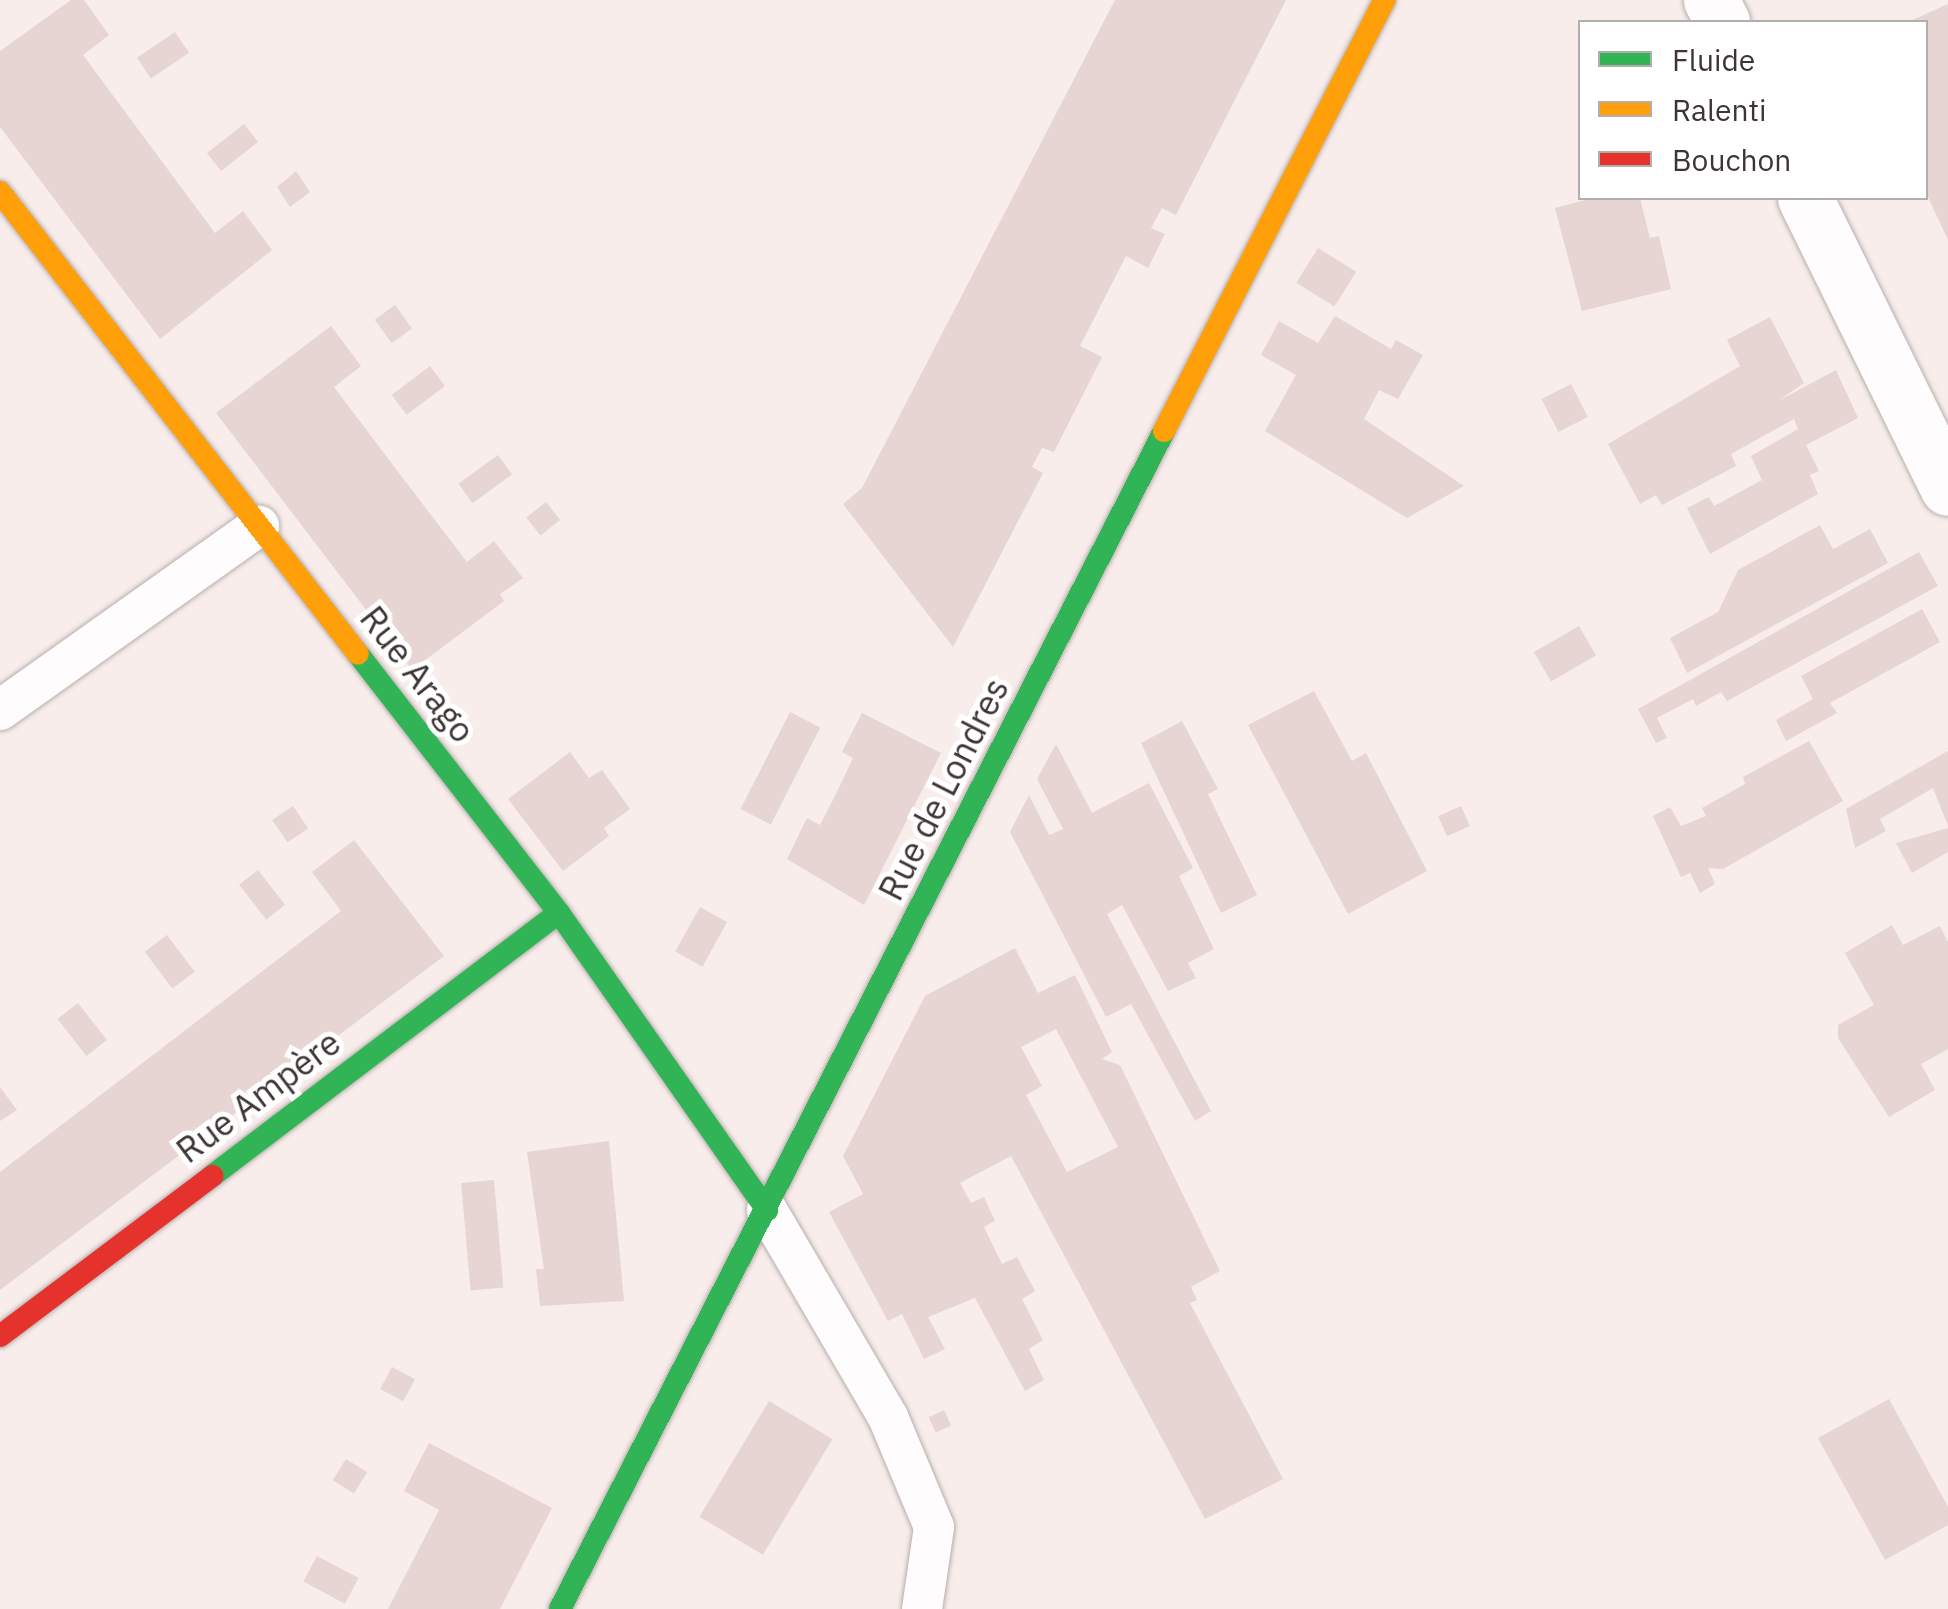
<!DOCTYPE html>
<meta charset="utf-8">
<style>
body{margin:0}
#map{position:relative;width:1948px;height:1609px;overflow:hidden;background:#f8edeb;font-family:"IBM Plex Sans",sans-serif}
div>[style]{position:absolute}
.building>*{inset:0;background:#e6d5d3;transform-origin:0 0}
.roads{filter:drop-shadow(0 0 2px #b7aead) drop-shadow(0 0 2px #b7aead)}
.lane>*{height:40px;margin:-20px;padding:0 20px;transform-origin:20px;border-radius:20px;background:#fefcfc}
.street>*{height:55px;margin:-27.5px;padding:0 27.5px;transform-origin:27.5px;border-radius:27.5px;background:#fefcfc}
.fast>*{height:22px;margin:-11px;padding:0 11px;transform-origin:11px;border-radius:11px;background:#30b455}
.slow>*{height:22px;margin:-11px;padding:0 11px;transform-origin:11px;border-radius:11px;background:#ff9f0a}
.jam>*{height:22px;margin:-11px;padding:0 11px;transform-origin:11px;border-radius:11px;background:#e5322d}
span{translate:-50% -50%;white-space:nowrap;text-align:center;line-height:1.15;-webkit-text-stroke:10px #fff;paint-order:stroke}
.street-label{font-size:35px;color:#3d3534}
.legend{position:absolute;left:1578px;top:20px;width:350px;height:180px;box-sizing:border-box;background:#fff;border:2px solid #b1aeae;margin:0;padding:12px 18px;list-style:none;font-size:30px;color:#3d3534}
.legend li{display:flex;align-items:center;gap:20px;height:50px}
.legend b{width:50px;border:2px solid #b1aeae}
</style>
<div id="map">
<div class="building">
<i style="clip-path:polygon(71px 0,84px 0,109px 35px,83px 55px,215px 233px,243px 211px,272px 250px,160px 339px,0 127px,0 51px)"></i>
<i style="clip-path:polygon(1115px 0,1286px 0,1176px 215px,1162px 208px,1151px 228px,1165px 234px,1148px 268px,1126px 256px,1080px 346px,1102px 357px,1054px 452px,1042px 448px,1032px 467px,1043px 473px,953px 647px,843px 504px,862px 488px)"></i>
<i style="clip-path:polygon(1948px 4px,1948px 240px,1926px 193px,1926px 22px,1908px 22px)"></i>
<i style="left:175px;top:32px;width:25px;height:46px;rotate:56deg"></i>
<i style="left:244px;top:124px;width:23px;height:47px;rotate:52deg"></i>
<i style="clip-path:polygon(296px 171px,310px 192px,290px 207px,277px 187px)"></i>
<i style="clip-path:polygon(1593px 198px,1640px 198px,1650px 238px,1659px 236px,1671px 289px,1582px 311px,1555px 208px)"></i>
<i style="left:1318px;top:248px;width:45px;height:41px;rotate:32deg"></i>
<i style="left:395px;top:305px;width:29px;height:25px;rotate:54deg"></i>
<i style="clip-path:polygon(1335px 316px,1391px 349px,1396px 340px,1423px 355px,1398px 399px,1379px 390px,1364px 419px,1464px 486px,1407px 518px,1265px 431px,1296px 375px,1261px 355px,1279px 321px,1318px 343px)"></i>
<i style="clip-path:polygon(1770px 317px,1804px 383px,1778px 401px,1836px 370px,1858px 418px,1806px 445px,1819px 471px,1810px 475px,1818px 494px,1710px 554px,1687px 508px,1709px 497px,1714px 506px,1762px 480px,1751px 456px,1798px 429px,1794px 419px,1731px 454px,1736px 466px,1662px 505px,1656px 495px,1640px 504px,1608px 444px,1740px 366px,1727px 340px)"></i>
<i style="clip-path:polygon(331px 326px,361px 366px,334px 387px,402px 477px,467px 562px,494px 541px,523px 578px,500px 594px,504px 601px,412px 670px,216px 413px)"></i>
<i style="left:430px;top:366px;width:25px;height:48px;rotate:53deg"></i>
<i style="left:1571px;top:384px;width:37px;height:33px;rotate:63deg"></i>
<i style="left:498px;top:455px;width:24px;height:49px;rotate:54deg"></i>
<i style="left:546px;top:502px;width:23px;height:25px;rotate:52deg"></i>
<i style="clip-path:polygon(1820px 525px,1833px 549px,1870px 529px,1888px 563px,1687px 673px,1670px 638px,1718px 612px,1738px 570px)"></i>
<i style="clip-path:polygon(1919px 552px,1938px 586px,1727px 701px,1721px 692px,1696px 706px,1693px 699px,1657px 718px,1667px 738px,1656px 743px,1638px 709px)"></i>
<i style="clip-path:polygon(1922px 609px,1940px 642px,1830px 703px,1837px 713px,1786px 741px,1776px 720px,1813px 699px,1801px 676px)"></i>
<i style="left:1579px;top:626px;width:34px;height:52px;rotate:60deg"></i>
<i style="clip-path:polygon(1314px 691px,1352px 761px,1366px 753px,1427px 871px,1348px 914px,1248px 725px)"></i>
<i style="left:790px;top:712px;width:34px;height:109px;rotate:27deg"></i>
<i style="clip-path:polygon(862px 713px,941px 753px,864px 905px,787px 859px,807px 818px,820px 825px,835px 796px,853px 758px,842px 752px)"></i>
<i style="clip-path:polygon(1182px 721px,1218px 789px,1208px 794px,1257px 895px,1221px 913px,1141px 743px)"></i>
<i style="clip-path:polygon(1809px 741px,1843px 801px,1723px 869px,1708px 868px,1715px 884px,1700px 893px,1690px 873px,1681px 877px,1653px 816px,1670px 807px,1681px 826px,1706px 816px,1702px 808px,1745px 784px,1743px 777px)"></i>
<i style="clip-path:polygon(1056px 744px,1092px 813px,1149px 783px,1193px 868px,1179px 876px,1214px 949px,1188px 963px,1196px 978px,1168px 991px,1122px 905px,1107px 914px,1211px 1111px,1195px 1121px,1131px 1004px,1106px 1017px,1010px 832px,1029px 795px,1049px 835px,1063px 829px,1037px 779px)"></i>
<i style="clip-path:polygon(1948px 751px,1948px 826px,1933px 788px,1880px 819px,1886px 831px,1855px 848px,1846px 809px)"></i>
<i style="clip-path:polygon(570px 752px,589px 778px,602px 770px,630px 809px,604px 828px,609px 836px,563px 871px,508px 799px)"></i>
<i style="left:293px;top:806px;width:27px;height:25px;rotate:56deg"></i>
<i style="left:1461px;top:806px;width:22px;height:25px;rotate:66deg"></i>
<i style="clip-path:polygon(1948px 828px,1948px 852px,1912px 873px,1896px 843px)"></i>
<i style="clip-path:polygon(354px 840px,444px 956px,0 1290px,0 1172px,341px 911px,312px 872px)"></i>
<i style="left:258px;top:870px;width:44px;height:24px;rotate:52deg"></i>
<i style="left:700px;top:907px;width:31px;height:51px;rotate:29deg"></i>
<i style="clip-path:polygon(1892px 925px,1903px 945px,1940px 926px,1948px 942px,1948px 1049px,1921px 1064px,1935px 1090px,1889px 1117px,1838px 1038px,1838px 1025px,1874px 1005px,1845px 953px)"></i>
<i style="left:167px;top:935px;width:46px;height:28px;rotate:53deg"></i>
<i style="clip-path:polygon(evenodd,1015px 948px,1038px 993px,1075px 975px,1112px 1052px,1102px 1059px,1120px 1065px,1220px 1271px,1191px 1287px,1197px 1300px,1190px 1303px,1283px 1479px,1205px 1519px,1011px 1156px,960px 1183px,971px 1203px,984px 1197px,995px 1221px,984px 1227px,1002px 1264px,1017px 1257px,1035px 1291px,1022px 1299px,1043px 1340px,1029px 1349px,1044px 1380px,1025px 1391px,975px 1298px,928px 1317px,945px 1349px,924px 1359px,902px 1314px,888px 1321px,829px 1212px,863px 1194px,843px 1156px,925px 996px,1015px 948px,1056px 1029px,1118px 1147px,1067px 1172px,1026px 1095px,1042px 1086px,1021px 1047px,1056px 1029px)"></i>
<i style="left:78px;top:1003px;width:47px;height:26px;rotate:52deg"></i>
<i style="clip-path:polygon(0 1087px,17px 1110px,0 1121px)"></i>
<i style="clip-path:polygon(609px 1141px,624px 1301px,540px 1306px,536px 1269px,544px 1269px,527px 1152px)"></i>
<i style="left:494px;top:1180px;width:108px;height:33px;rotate:85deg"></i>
<i style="left:392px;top:1367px;width:26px;height:25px;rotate:28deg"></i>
<i style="clip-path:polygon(1889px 1399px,1948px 1507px,1948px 1525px,1885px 1560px,1818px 1438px)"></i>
<i style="left:769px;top:1401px;width:74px;height:135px;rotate:31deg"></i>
<i style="left:944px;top:1410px;width:17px;height:17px;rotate:65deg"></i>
<i style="clip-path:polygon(429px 1443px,552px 1508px,500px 1609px,388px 1609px,439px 1510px,404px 1491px)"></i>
<i style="left:346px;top:1459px;width:25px;height:25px;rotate:32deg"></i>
<i style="left:317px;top:1556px;width:47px;height:29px;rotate:28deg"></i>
</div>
<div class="roads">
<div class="lane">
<i style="left:0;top:710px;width:318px;rotate:-35.4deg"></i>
<i style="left:767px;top:1210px;width:240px;rotate:59.7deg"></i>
<i style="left:888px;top:1417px;width:119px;rotate:67.3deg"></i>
<i style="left:934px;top:1527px;width:83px;rotate:98.3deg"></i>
</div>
<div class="street">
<i style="left:1711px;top:0;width:25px;rotate:63deg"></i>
<i style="left:1805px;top:198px;width:323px;rotate:63.8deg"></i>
</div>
<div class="fast">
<i style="left:358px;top:654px;width:328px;rotate:52.2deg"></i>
<i style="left:559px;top:913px;width:363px;rotate:55deg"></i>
<i style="left:212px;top:1176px;width:435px;rotate:-37.2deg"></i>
<i style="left:560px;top:1609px;width:1324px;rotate:-62.85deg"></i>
</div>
<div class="slow">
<i style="left:0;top:192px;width:584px;rotate:52.23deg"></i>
<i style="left:1164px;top:431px;width:484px;rotate:-62.9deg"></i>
</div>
<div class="jam">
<i style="left:0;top:1336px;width:266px;rotate:-37deg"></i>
</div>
</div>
<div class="street-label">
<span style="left:418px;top:674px;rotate:52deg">Rue Arago</span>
<span style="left:943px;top:789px;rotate:-63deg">Rue de Londres</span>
<span style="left:258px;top:1096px;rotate:-37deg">Rue Ampère</span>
</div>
<ul class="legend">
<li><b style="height:12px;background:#30b455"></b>Fluide</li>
<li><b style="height:12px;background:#ff9f0a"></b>Ralenti</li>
<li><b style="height:12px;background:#e5322d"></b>Bouchon</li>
</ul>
</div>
